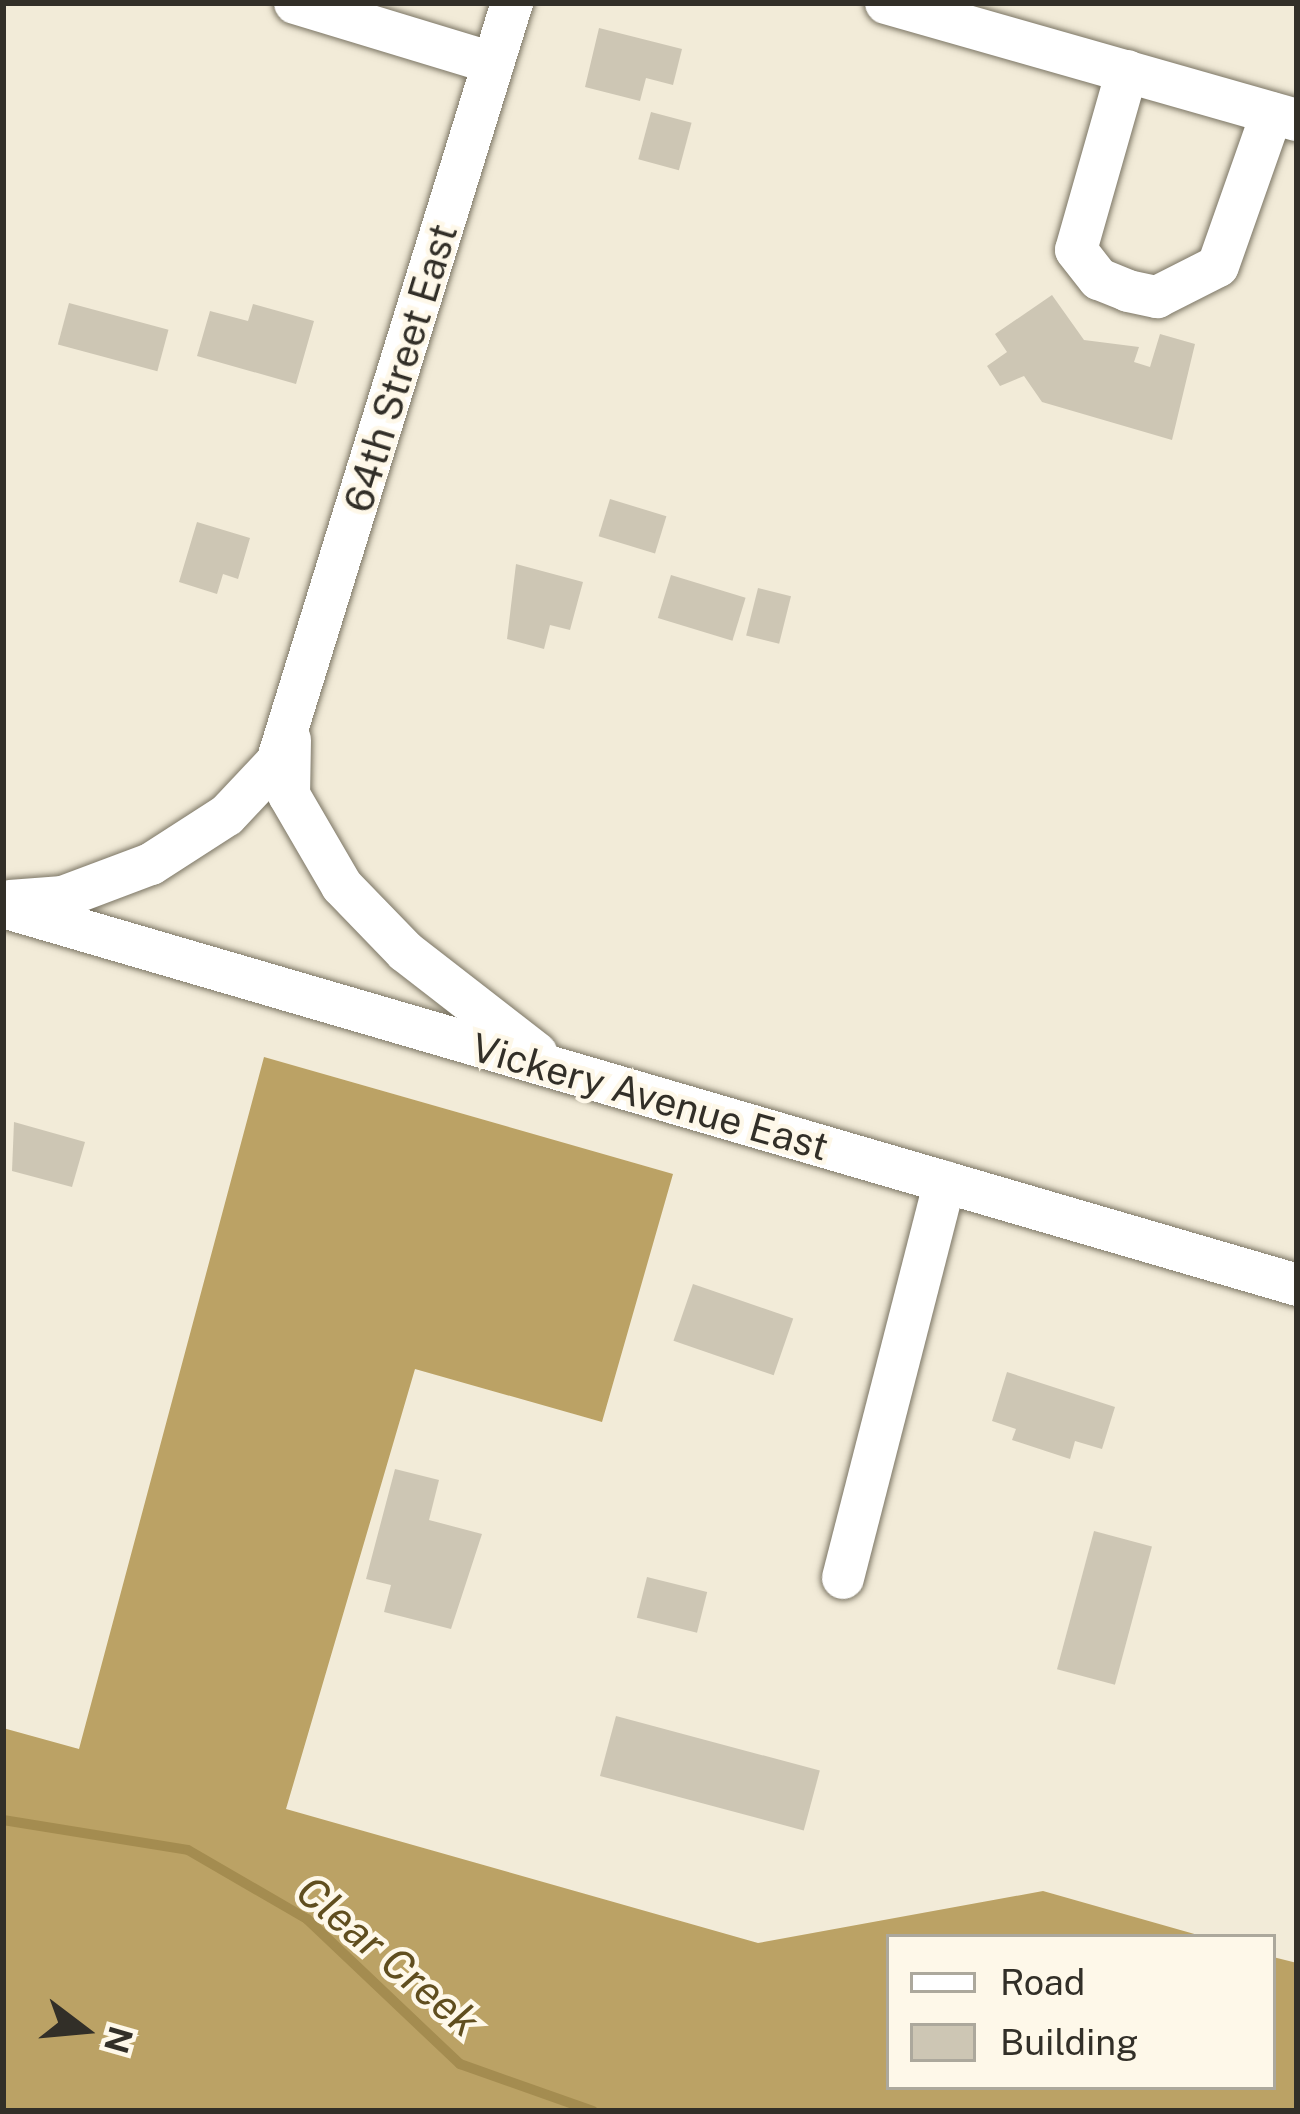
<!DOCTYPE html>
<style>
body{margin:0}
#map{position:relative;width:1300px;height:2114px;overflow:hidden;background:#f2ebd8;font-family:"Public Sans",sans-serif}
div>[style]{position:absolute}
.forest>*{inset:0;background:#bba265}
.stream>*{height:10px;margin:-5px;padding:0 5px;transform-origin:5px;border-radius:5px;background:#a48c50}
.building>*{inset:0;background:#cdc6b4;transform-origin:0 0}
.roads{filter:drop-shadow(0 0 3px #7b7564) drop-shadow(0 0 3px #7b7564)}
.minor>*{height:42px;margin:-21px;padding:0 21px;transform-origin:21px;border-radius:21px;background:#fff}
span{translate:-50% -50%;white-space:nowrap;text-align:center;line-height:1.15;-webkit-text-stroke:9px #fef8e9;paint-order:stroke}
.street-label{font-size:39px;color:#322f28}
.water-label{font-size:42px;color:#604e1f;font-style:italic}
.frame{position:absolute;inset:0;border:6px solid #322f28;pointer-events:none}
.legend{position:absolute;left:886px;top:1934px;width:390px;height:156px;box-sizing:border-box;background:#fef8e9;border:3px solid #aca89c;margin:0;padding:15px 21px;list-style:none;font-size:36px;color:#322f28}
.legend li{display:flex;align-items:center;gap:24px;height:60px}
.legend b{width:60px;border:3px solid #aca89c}
.north{position:absolute;left:24px;top:1970px;width:120px;height:120px;-webkit-text-stroke:9px #fef8e9;paint-order:stroke;rotate:106deg;font-size:33px;font-weight:700;line-height:48px;text-align:center;color:#322f28}
.north::after{content:'';display:block;margin:auto;width:42px;height:54px;background:#322f28;clip-path:polygon(50% 0,100% 100%,50% 72%,0 100%)}
</style>
<div id="map">
<div class="forest">
<i style="clip-path:polygon(264px 1057px,673px 1174px,602px 1422px,415px 1369px,286px 1809px,758px 1943px,1043px 1891px,1205px 1937px,889px 1937px,889px 2087px,1273px 2087px,1273px 1957px,1297px 1963px,1297px 2111px,3px 2111px,3px 1728px,79px 1749px)"></i>
</div>
<div class="stream">
<i style="left:3px;top:1820px;width:187px;rotate:9.2deg"></i>
<i style="left:188px;top:1850px;width:138px;rotate:30.1deg"></i>
<i style="left:307px;top:1919px;width:211px;rotate:43.5deg"></i>
<i style="left:460px;top:2064px;width:141px;rotate:19.5deg"></i>
</div>
<div class="building">
<i style="clip-path:polygon(599px 28px,682px 49px,673px 85px,646px 78px,640px 101px,585px 87px)"></i>
<i style="left:651px;top:112px;width:42px;height:49px;rotate:15deg"></i>
<i style="clip-path:polygon(1052px 295px,1084px 340px,1139px 347px,1134px 362px,1150px 367px,1160px 334px,1195px 344px,1172px 440px,1042px 402px,1024px 376px,1000px 386px,987px 366px,1007px 352px,995px 334px)"></i>
<i style="left:69px;top:303px;width:103px;height:43px;rotate:15deg"></i>
<i style="clip-path:polygon(253px 304px,314px 321px,296px 384px,197px 356px,210px 311px,248px 321px)"></i>
<i style="left:610px;top:499px;width:59px;height:39px;rotate:17deg"></i>
<i style="clip-path:polygon(197px 522px,250px 538px,238px 579px,223px 574px,217px 594px,179px 582px)"></i>
<i style="clip-path:polygon(516px 564px,583px 582px,570px 630px,550px 625px,544px 649px,507px 639px)"></i>
<i style="left:671px;top:575px;width:78px;height:45px;rotate:17deg"></i>
<i style="left:758px;top:588px;width:34px;height:49px;rotate:14deg"></i>
<i style="clip-path:polygon(14px 1122px,85px 1142px,72px 1187px,12px 1171px)"></i>
<i style="left:693px;top:1284px;width:106px;height:60px;rotate:19deg"></i>
<i style="clip-path:polygon(1007px 1372px,1115px 1407px,1102px 1449px,1075px 1441px,1070px 1459px,1012px 1440px,1016px 1429px,992px 1421px)"></i>
<i style="clip-path:polygon(395px 1469px,439px 1480px,429px 1520px,482px 1534px,451px 1629px,384px 1612px,391px 1585px,366px 1579px)"></i>
<i style="left:1094px;top:1531px;width:60px;height:143px;rotate:15deg"></i>
<i style="left:647px;top:1577px;width:62px;height:42px;rotate:14deg"></i>
<i style="left:616px;top:1716px;width:211px;height:62px;rotate:15deg"></i>
</div>
<div class="roads">
<div class="minor">
<i style="left:295px;top:3px;width:207px;rotate:16.9deg"></i>
<i style="left:886px;top:3px;width:426px;rotate:15.9deg"></i>
<i style="left:1127px;top:71px;width:186px;rotate:105.9deg"></i>
<i style="left:1076px;top:250px;width:37px;rotate:52deg"></i>
<i style="left:1099px;top:279px;width:31px;rotate:22deg"></i>
<i style="left:1128px;top:291px;width:30px;rotate:12deg"></i>
<i style="left:1157px;top:297px;width:68px;rotate:-26.9deg"></i>
<i style="left:1218px;top:266px;width:162px;rotate:-70.6deg"></i>
<i style="left:290px;top:740px;width:55px;rotate:91deg"></i>
<i style="left:289px;top:795px;width:105px;rotate:59.8deg"></i>
<i style="left:342px;top:886px;width:92px;rotate:45.9deg"></i>
<i style="left:406px;top:952px;width:165px;rotate:37.8deg"></i>
<i style="left:10px;top:901px;width:53px;rotate:-4.3deg"></i>
<i style="left:63px;top:897px;width:94px;rotate:-20.6deg"></i>
<i style="left:151px;top:864px;width:90px;rotate:-32.8deg"></i>
<i style="left:227px;top:815px;width:73px;rotate:-46.7deg"></i>
<i style="left:277px;top:762px;width:795px;rotate:-72.8deg"></i>
<i style="left:3px;top:907px;width:1348px;rotate:16.28deg"></i>
<i style="left:843px;top:1578px;width:409px;rotate:-75.6deg"></i>
</div>
</div>
<div class="street-label">
<span style="left:401px;top:368px;rotate:-73deg">64th Street East</span>
<span style="left:650px;top:1097px;rotate:16deg">Vickery Avenue East</span>
</div>
<div class="water-label">
<span style="left:388px;top:1956px;rotate:40deg">Clear Creek</span>
</div>
<div class="frame"></div>
<ul class="legend">
<li><b style="height:15px;background:#fff"></b>Road</li>
<li><b style="height:33px;background:#cdc6b4"></b>Building</li>
</ul>
<div class="north">N</div>
</div>
